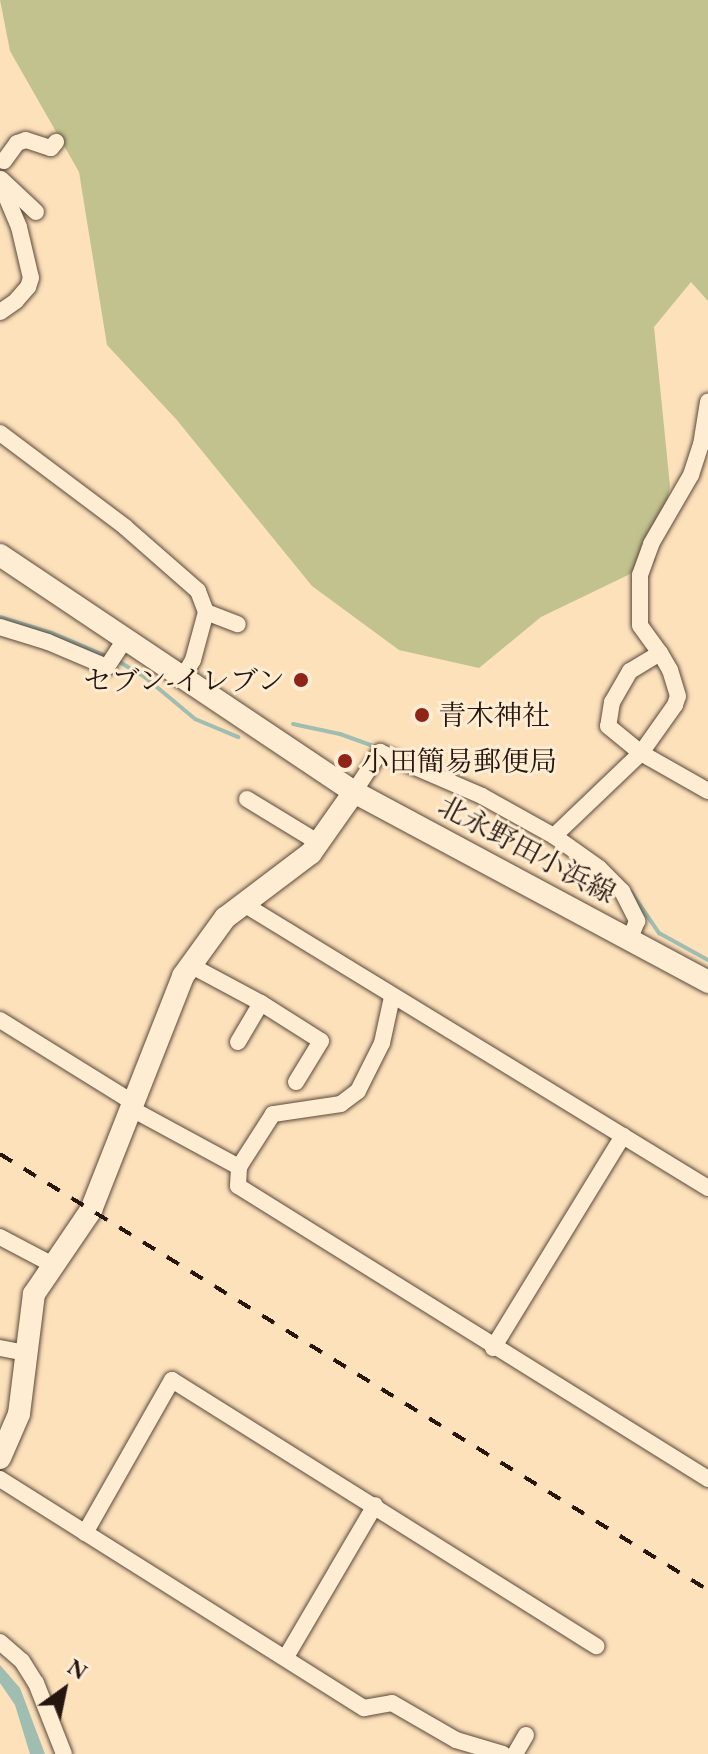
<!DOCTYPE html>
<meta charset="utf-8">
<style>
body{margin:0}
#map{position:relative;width:708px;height:1754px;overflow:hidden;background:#fde1bb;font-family:"EB Garamond","Noto Serif JP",serif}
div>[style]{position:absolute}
.green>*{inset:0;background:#c2c28e}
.water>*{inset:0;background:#9fbdb1}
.stream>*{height:4px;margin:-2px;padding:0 2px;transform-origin:2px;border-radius:2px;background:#9fbdb1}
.roads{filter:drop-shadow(0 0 2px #5b493b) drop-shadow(0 0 2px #5b493b)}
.street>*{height:16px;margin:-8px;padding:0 8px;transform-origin:8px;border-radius:8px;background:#feecd3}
.secondary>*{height:22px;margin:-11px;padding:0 11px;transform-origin:11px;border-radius:11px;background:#feecd3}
.rail>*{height:4px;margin-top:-2px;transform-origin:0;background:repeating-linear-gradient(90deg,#251610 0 14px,transparent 0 28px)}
.dots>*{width:22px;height:22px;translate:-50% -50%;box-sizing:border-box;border:4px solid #feecd3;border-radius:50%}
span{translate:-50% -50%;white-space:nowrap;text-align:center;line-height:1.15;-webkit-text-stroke:6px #feecd3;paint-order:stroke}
.poi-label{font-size:28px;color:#251610}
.right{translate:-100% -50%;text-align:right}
.left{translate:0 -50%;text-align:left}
.street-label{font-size:28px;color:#251610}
.north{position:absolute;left:24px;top:1650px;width:80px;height:80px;-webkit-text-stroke:6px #feecd3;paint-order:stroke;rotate:33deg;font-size:22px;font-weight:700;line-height:32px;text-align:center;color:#251610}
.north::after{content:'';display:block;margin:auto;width:28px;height:36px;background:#251610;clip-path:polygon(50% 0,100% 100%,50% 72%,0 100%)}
</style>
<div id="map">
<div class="green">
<i style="clip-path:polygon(0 0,708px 0,708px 301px,691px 282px,654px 327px,670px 486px,655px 562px,541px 617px,479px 668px,399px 650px,312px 586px,176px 419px,107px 345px,79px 172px,10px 51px)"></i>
</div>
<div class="water">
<i style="clip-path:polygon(0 1665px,20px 1688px,45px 1754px,30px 1754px,15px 1705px,0 1683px)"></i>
</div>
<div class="stream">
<i style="left:0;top:617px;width:54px;rotate:17.1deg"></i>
<i style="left:52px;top:633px;width:59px;rotate:23.1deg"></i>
<i style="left:118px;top:661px;width:33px;rotate:31deg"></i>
<i style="left:146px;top:678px;width:64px;rotate:39.9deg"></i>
<i style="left:195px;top:719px;width:47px;rotate:22.7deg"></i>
<i style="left:293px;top:724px;width:48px;rotate:12deg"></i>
<i style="left:340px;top:734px;width:41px;rotate:19.7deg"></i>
<i style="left:631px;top:892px;width:50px;rotate:55.7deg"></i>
<i style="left:659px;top:933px;width:56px;rotate:28.9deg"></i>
</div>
<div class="roads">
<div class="street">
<i style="left:4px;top:161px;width:22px;rotate:-54deg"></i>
<i style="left:17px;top:143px;width:9px;rotate:-18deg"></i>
<i style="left:26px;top:140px;width:26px;rotate:18deg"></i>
<i style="left:51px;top:148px;width:8px;rotate:-50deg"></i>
<i style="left:1px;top:179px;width:48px;rotate:43.3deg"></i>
<i style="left:0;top:182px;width:49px;rotate:67.1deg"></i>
<i style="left:19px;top:227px;width:52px;rotate:76.8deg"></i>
<i style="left:31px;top:278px;width:9px;rotate:108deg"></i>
<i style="left:28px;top:287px;width:18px;rotate:131deg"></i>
<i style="left:16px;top:301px;width:19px;rotate:145deg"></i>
<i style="left:0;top:433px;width:156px;rotate:36.9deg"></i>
<i style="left:125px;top:527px;width:97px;rotate:41.2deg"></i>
<i style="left:198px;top:591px;width:22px;rotate:69deg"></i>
<i style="left:206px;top:612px;width:50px;rotate:105.2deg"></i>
<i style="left:193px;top:660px;width:21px;rotate:121deg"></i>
<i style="left:206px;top:612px;width:34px;rotate:21deg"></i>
<i style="left:0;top:627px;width:50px;rotate:17.4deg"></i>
<i style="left:48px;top:642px;width:64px;rotate:23deg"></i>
<i style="left:107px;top:667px;width:33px;rotate:-57deg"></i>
<i style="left:660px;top:653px;width:35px;rotate:149deg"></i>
<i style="left:630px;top:671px;width:36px;rotate:120deg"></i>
<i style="left:612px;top:702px;width:24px;rotate:99deg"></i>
<i style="left:608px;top:726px;width:43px;rotate:39.3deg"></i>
<i style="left:641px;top:753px;width:59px;rotate:-54.7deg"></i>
<i style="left:675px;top:705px;width:9px;rotate:-72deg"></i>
<i style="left:678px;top:696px;width:27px;rotate:-107deg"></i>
<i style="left:670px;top:670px;width:20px;rotate:-120deg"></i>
<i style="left:660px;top:653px;width:34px;rotate:-126deg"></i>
<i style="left:640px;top:625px;width:50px;rotate:-90deg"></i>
<i style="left:640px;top:575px;width:33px;rotate:-70deg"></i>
<i style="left:651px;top:544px;width:80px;rotate:-59.9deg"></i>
<i style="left:691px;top:475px;width:32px;rotate:-72deg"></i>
<i style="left:701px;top:445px;width:44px;rotate:-80.8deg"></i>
<i style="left:354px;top:792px;width:48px;rotate:-57deg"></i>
<i style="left:380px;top:752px;width:111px;rotate:23.3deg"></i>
<i style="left:482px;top:796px;width:82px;rotate:29.1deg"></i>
<i style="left:554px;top:836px;width:55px;rotate:35.4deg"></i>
<i style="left:599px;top:868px;width:33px;rotate:45deg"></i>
<i style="left:622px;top:891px;width:34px;rotate:63deg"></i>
<i style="left:637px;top:921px;width:18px;rotate:112deg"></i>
<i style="left:247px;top:799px;width:84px;rotate:31.4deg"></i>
<i style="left:554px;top:836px;width:120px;rotate:-43.7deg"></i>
<i style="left:641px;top:753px;width:77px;rotate:29.6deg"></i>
<i style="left:242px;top:903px;width:546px;rotate:31.45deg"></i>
<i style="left:190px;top:965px;width:81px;rotate:28.2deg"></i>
<i style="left:261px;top:1003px;width:71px;rotate:32.3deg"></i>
<i style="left:321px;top:1041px;width:48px;rotate:121.4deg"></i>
<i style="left:392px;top:997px;width:47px;rotate:102.3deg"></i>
<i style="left:382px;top:1043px;width:54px;rotate:116.6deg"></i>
<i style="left:358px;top:1091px;width:21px;rotate:143deg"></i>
<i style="left:341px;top:1104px;width:69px;rotate:171.6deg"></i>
<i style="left:273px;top:1114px;width:63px;rotate:122.7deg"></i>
<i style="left:239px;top:1167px;width:19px;rotate:93deg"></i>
<i style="left:238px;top:1186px;width:554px;rotate:31.94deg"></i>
<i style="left:0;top:1020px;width:158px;rotate:31.8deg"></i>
<i style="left:238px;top:1042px;width:45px;rotate:-59.5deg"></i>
<i style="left:132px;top:1109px;width:122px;rotate:28.5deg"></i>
<i style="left:0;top:1237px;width:60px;rotate:27.8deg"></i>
<i style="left:0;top:1348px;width:25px;rotate:11deg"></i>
<i style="left:493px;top:1348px;width:249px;rotate:-58.5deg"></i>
<i style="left:0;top:1479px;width:430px;rotate:32.2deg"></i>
<i style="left:364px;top:1708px;width:28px;rotate:-10deg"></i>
<i style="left:392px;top:1703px;width:74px;rotate:30deg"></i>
<i style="left:456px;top:1740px;width:49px;rotate:16.6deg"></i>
<i style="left:85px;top:1533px;width:176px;rotate:-60.4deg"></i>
<i style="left:172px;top:1380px;width:501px;rotate:32.1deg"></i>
<i style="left:0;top:1642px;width:29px;rotate:41deg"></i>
<i style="left:22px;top:1661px;width:26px;rotate:58deg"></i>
<i style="left:36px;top:1683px;width:76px;rotate:68.5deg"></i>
<i style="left:286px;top:1657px;width:176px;rotate:-59.6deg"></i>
<i style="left:515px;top:1754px;width:22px;rotate:-60deg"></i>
</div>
<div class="secondary">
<i style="left:0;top:555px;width:426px;rotate:33.8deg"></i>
<i style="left:354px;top:792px;width:402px;rotate:28.2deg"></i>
<i style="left:0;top:1458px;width:48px;rotate:-66.6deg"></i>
<i style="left:19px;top:1414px;width:121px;rotate:-82.9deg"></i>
<i style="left:34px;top:1294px;width:102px;rotate:-55.8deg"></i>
<i style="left:91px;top:1210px;width:251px;rotate:-68.5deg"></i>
<i style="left:183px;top:976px;width:72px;rotate:-54.1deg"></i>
<i style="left:225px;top:918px;width:108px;rotate:-37.1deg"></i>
<i style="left:311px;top:853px;width:75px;rotate:-54.8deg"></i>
</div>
</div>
<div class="rail">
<i style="left:0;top:1154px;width:831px;rotate:31.63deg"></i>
</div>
<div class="dots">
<i style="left:301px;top:680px;background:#8f2418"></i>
<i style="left:422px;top:715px;background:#8f2418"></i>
<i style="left:345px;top:761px;background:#8f2418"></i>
</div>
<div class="poi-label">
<span class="right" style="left:285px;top:680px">セブン-イレブン</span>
<span class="left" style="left:438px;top:715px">青木神社</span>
<span class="left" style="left:361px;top:761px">小田簡易郵便局</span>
</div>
<div class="street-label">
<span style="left:527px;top:849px;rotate:28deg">北永野田小浜線</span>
</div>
<div class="north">N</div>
</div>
